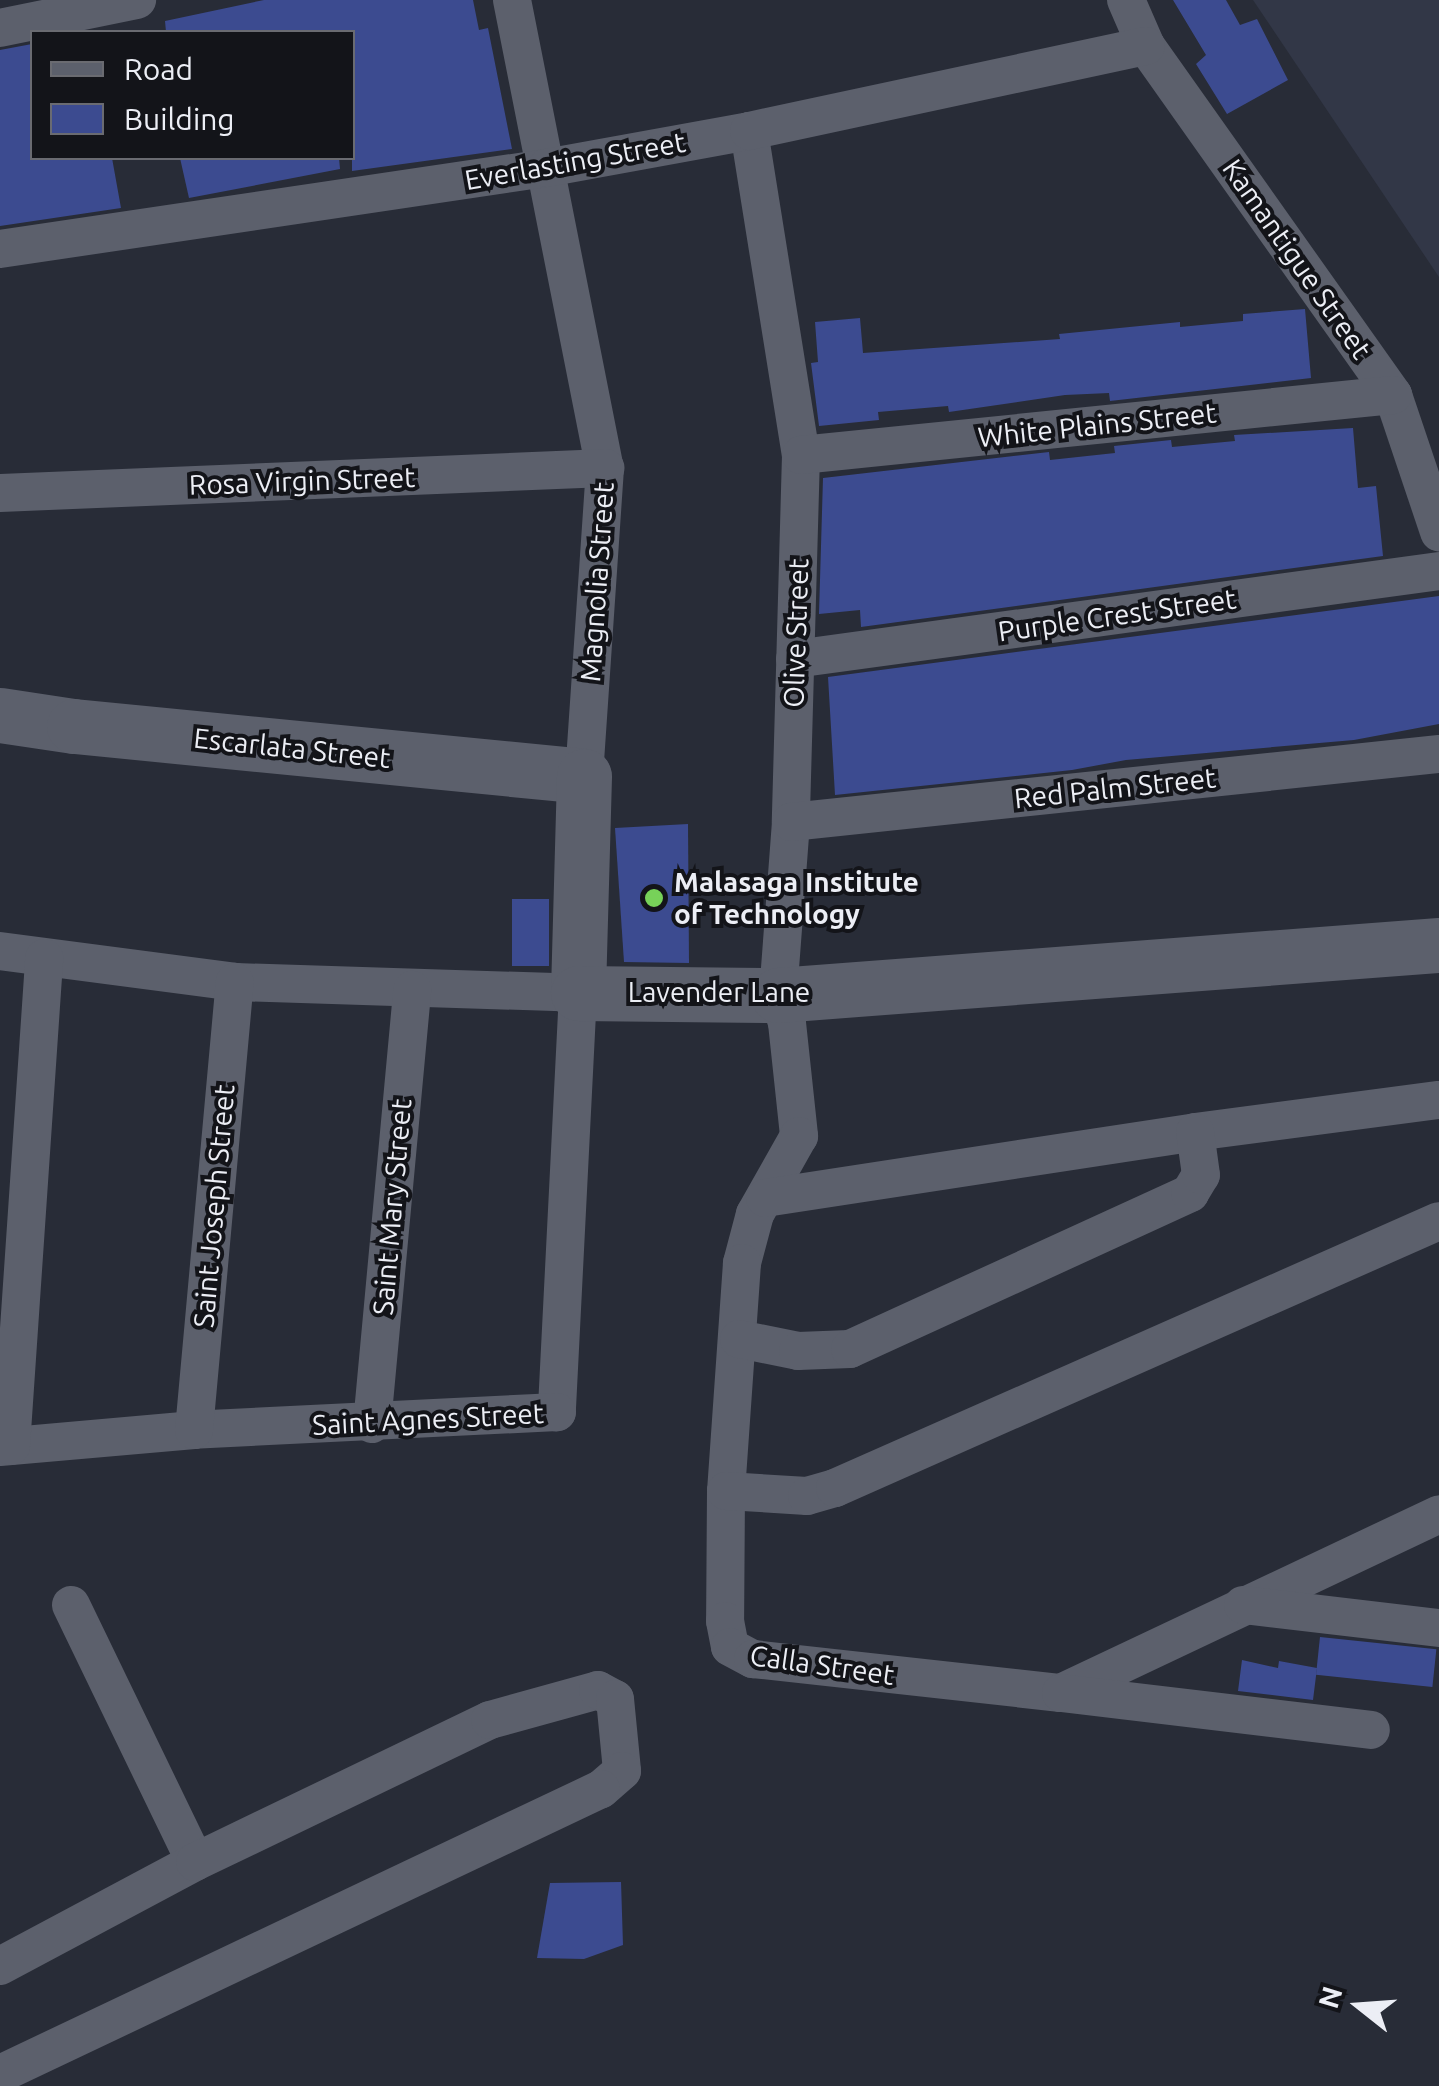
<!DOCTYPE html>
<style>
body{margin:0}
#map{position:relative;width:1439px;height:2086px;overflow:hidden;background:#282c37;font-family:Ubuntu,sans-serif}
div>[style]{position:absolute}
.built>*{inset:0;background:#323747}
.building>*{inset:0;background:#3c4b90;transform-origin:0 0}
.street>*{height:38px;margin:-19px;padding:0 19px;transform-origin:19px;border-radius:19px;background:#5c606c}
.secondary>*{height:55px;margin:-27.5px;padding:0 27.5px;transform-origin:27.5px;border-radius:27.5px;background:#5c606c}
.dots>*{width:28px;height:28px;translate:-50% -50%;box-sizing:border-box;border:5px solid #131419;border-radius:50%}
span{translate:-50% -50%;white-space:nowrap;text-align:center;line-height:1.15;-webkit-text-stroke:8px #131419;paint-order:stroke}
.street-label{font-size:28px;color:#eceef5}
.poi-label{font-size:28px;color:#eceef5;font-weight:700}
.left{translate:0 -50%;text-align:left}
.legend{position:absolute;left:30px;top:30px;width:325px;height:130px;box-sizing:border-box;background:#131419;border:2px solid #6a6b71;margin:0;padding:12px 18px;list-style:none;font-size:30px;color:#eceef5}
.legend li{display:flex;align-items:center;gap:20px;height:50px}
.legend b{width:50px;border:2px solid #6a6b71}
.north{position:absolute;left:1309px;top:1956px;width:100px;height:100px;-webkit-text-stroke:8px #131419;paint-order:stroke;rotate:287deg;font-size:28px;font-weight:700;line-height:40px;text-align:center;color:#eceef5}
.north::after{content:'';display:block;margin:auto;width:35px;height:45px;background:#eceef5;clip-path:polygon(50% 0,100% 100%,50% 72%,0 100%)}
</style>
<div id="map">
<div class="built">
<i style="clip-path:polygon(1253px 0,1439px 0,1439px 277px)"></i>
</div>
<div class="building">
<i style="clip-path:polygon(264px 0,473px 0,479px 30px,488px 28px,512px 149px,352px 171px,352px 32px,166px 32px,165px 21px)"></i>
<i style="clip-path:polygon(1173px 0,1226px 0,1240px 25px,1257px 19px,1288px 80px,1227px 114px,1196px 64px,1206px 55px)"></i>
<i style="clip-path:polygon(32px 44px,32px 158px,112px 158px,121px 208px,0 226px,0 50px)"></i>
<i style="clip-path:polygon(180px 158px,339px 158px,340px 169px,189px 198px)"></i>
<i style="clip-path:polygon(1305px 309px,1311px 378px,1110px 401px,1109px 393px,1065px 395px,949px 412px,948px 406px,878px 412px,879px 420px,819px 426px,811px 363px,818px 362px,815px 322px,860px 318px,863px 353px,1060px 339px,1059px 334px,1180px 322px,1180px 327px,1243px 321px,1243px 314px)"></i>
<i style="clip-path:polygon(1353px 428px,1358px 488px,1376px 486px,1383px 556px,861px 627px,860px 610px,819px 614px,823px 478px,1049px 452px,1050px 460px,1115px 453px,1114px 446px,1171px 440px,1172px 447px,1235px 441px,1234px 435px)"></i>
<i style="clip-path:polygon(1439px 596px,1439px 724px,1354px 740px,1126px 760px,1072px 770px,835px 795px,828px 677px)"></i>
<i style="clip-path:polygon(688px 824px,689px 963px,624px 962px,615px 828px)"></i>
<i style="left:512px;top:899px;width:37px;height:67px"></i>
<i style="left:1320px;top:1637px;width:117px;height:38px;rotate:6deg"></i>
<i style="clip-path:polygon(1242px 1660px,1278px 1668px,1279px 1661px,1317px 1668px,1313px 1700px,1238px 1691px)"></i>
<i style="clip-path:polygon(621px 1882px,623px 1945px,584px 1959px,537px 1958px,550px 1883px)"></i>
</div>
<div class="street">
<i style="left:512px;top:0;width:477px;rotate:78.8deg"></i>
<i style="left:605px;top:468px;width:309px;rotate:93.9deg"></i>
<i style="left:1126px;top:0;width:50px;rotate:66.5deg"></i>
<i style="left:1146px;top:46px;width:428px;rotate:54.7deg"></i>
<i style="left:1393px;top:395px;width:145px;rotate:71.4deg"></i>
<i style="left:0;top:28px;width:140px;rotate:-11.6deg"></i>
<i style="left:749px;top:131px;width:328px;rotate:80.9deg"></i>
<i style="left:801px;top:455px;width:367px;rotate:91.6deg"></i>
<i style="left:791px;top:822px;width:173px;rotate:94.3deg"></i>
<i style="left:778px;top:995px;width:29px;rotate:72deg"></i>
<i style="left:787px;top:1023px;width:114px;rotate:83.9deg"></i>
<i style="left:799px;top:1136px;width:90px;rotate:119.4deg"></i>
<i style="left:755px;top:1214px;width:51px;rotate:104.9deg"></i>
<i style="left:742px;top:1263px;width:229px;rotate:94deg"></i>
<i style="left:726px;top:1491px;width:130px;rotate:90.4deg"></i>
<i style="left:725px;top:1621px;width:26px;rotate:79deg"></i>
<i style="left:730px;top:1647px;width:26px;rotate:28deg"></i>
<i style="left:753px;top:1659px;width:310px;rotate:6.3deg"></i>
<i style="left:1061px;top:1693px;width:418px;rotate:-25.3deg"></i>
<i style="left:0;top:249px;width:552px;rotate:-8.44deg"></i>
<i style="left:546px;top:168px;width:206px;rotate:-10.3deg"></i>
<i style="left:749px;top:131px;width:406px;rotate:-12.1deg"></i>
<i style="left:801px;top:455px;width:595px;rotate:-5.79deg"></i>
<i style="left:0;top:493px;width:606px;rotate:-2.37deg"></i>
<i style="left:795px;top:659px;width:650px;rotate:-7.78deg"></i>
<i style="left:791px;top:822px;width:652px;rotate:-5.99deg"></i>
<i style="left:0;top:951px;width:237px;rotate:7.5deg"></i>
<i style="left:235px;top:982px;width:343px;rotate:1.8deg"></i>
<i style="left:578px;top:993px;width:420px;rotate:92.9deg"></i>
<i style="left:557px;top:1412px;width:363px;rotate:177.2deg"></i>
<i style="left:194px;top:1430px;width:195px;rotate:175deg"></i>
<i style="left:765px;top:1198px;width:435px;rotate:-8.7deg"></i>
<i style="left:1195px;top:1132px;width:246px;rotate:-7.5deg"></i>
<i style="left:739px;top:1339px;width:60px;rotate:11.5deg"></i>
<i style="left:798px;top:1351px;width:52px;rotate:-2.2deg"></i>
<i style="left:850px;top:1349px;width:374px;rotate:-24.6deg"></i>
<i style="left:1190px;top:1193px;width:21px;rotate:-59deg"></i>
<i style="left:1201px;top:1175px;width:43px;rotate:-97.9deg"></i>
<i style="left:372px;top:1424px;width:436px;rotate:-84.7deg"></i>
<i style="left:194px;top:1430px;width:450px;rotate:-84.8deg"></i>
<i style="left:11px;top:1446px;width:489px;rotate:-86.1deg"></i>
<i style="left:726px;top:1491px;width:81px;rotate:3.5deg"></i>
<i style="left:807px;top:1496px;width:29px;rotate:-16deg"></i>
<i style="left:835px;top:1488px;width:660px;rotate:-23.85deg"></i>
<i style="left:71px;top:1605px;width:285px;rotate:64.2deg"></i>
<i style="left:1243px;top:1605px;width:197px;rotate:6.7deg"></i>
<i style="left:1061px;top:1693px;width:312px;rotate:6.8deg"></i>
<i style="left:0;top:1966px;width:221px;rotate:-28.1deg"></i>
<i style="left:195px;top:1862px;width:327px;rotate:-25.7deg"></i>
<i style="left:490px;top:1720px;width:112px;rotate:-15.5deg"></i>
<i style="left:598px;top:1690px;width:19px;rotate:28deg"></i>
<i style="left:615px;top:1699px;width:72px;rotate:84.4deg"></i>
<i style="left:622px;top:1771px;width:28px;rotate:139deg"></i>
<i style="left:601px;top:1789px;width:665px;rotate:154.63deg"></i>
</div>
<div class="secondary">
<i style="left:0;top:715px;width:75px;rotate:8.5deg"></i>
<i style="left:74px;top:726px;width:512px;rotate:5.6deg"></i>
<i style="left:584px;top:776px;width:217px;rotate:91.6deg"></i>
<i style="left:578px;top:993px;width:200px;rotate:0.6deg"></i>
<i style="left:778px;top:995px;width:663px;rotate:-4.33deg"></i>
</div>
<div class="dots">
<i style="left:654px;top:898px;background:#77d259"></i>
</div>
<div class="street-label">
<span style="left:575px;top:161px;rotate:-10deg">Everlasting Street</span>
<span style="left:1297px;top:259px;rotate:55deg">Kamantigue Street</span>
<span style="left:1097px;top:425px;rotate:-6deg">White Plains Street</span>
<span style="left:302px;top:481px;rotate:-2deg">Rosa Virgin Street</span>
<span style="left:597px;top:582px;rotate:-86deg">Magnolia Street</span>
<span style="left:1117px;top:615px;rotate:-8deg">Purple Crest Street</span>
<span style="left:796px;top:633px;rotate:-88deg">Olive Street</span>
<span style="left:292px;top:748px;rotate:6deg">Escarlata Street</span>
<span style="left:1115px;top:788px;rotate:-6deg">Red Palm Street</span>
<span style="left:719px;top:992px">Lavender Lane</span>
<span style="left:214px;top:1206px;rotate:-85deg">Saint Joseph Street</span>
<span style="left:392px;top:1207px;rotate:-85deg">Saint Mary Street</span>
<span style="left:428px;top:1419px;rotate:-3deg">Saint Agnes Street</span>
<span style="left:822px;top:1665px;rotate:8deg">Calla Street</span>
</div>
<div class="poi-label">
<span class="left" style="left:674px;top:898px">Malasaga Institute<br>of Technology</span>
</div>
<ul class="legend">
<li><b style="height:12px;background:#5c606c"></b>Road</li>
<li><b style="height:28px;background:#3c4b90"></b>Building</li>
</ul>
<div class="north">N</div>
</div>
